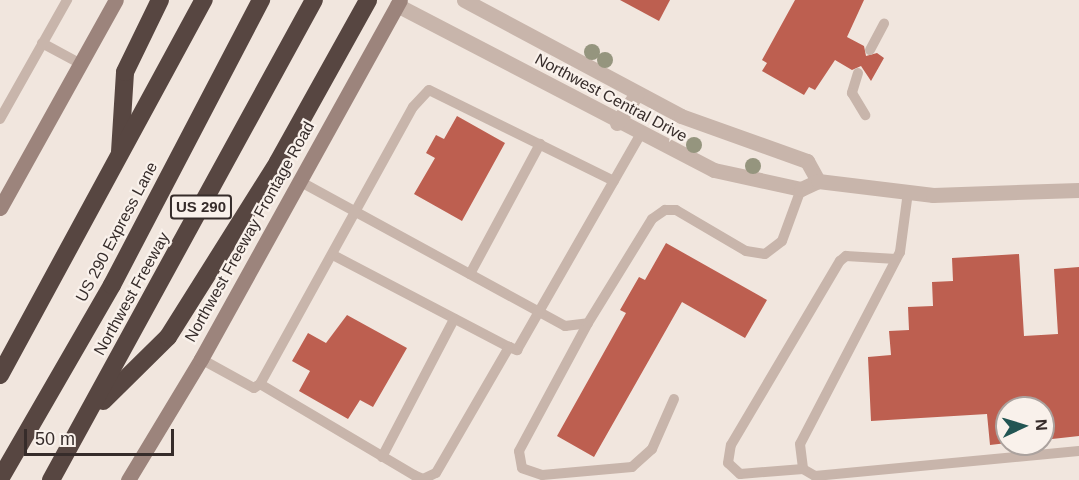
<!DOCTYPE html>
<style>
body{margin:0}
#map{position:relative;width:1079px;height:480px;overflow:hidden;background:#f1e6de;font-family:Helvetica,sans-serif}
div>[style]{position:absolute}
.building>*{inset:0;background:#bd5f50}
.lane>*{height:10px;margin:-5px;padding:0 5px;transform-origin:5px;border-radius:5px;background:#c8b5ab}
.street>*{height:15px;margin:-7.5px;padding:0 7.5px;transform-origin:7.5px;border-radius:7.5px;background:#c8b5ab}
.secondary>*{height:15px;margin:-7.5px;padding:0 7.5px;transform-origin:7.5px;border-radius:7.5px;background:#9c847c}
.highway>*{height:18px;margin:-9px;padding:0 9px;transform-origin:9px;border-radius:9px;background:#574641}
.trees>*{width:16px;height:16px;margin:-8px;border-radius:50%;background:#95957e}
span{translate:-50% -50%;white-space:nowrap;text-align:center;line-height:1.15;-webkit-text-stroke:4.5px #f9f1eb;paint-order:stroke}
.shield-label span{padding:2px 4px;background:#f9f1eb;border:2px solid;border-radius:4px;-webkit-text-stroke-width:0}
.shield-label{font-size:15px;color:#362c2a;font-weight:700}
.street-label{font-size:16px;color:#362c2a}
.north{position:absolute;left:995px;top:396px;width:60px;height:60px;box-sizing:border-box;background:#f9f1eb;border:2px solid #aba29e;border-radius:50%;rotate:86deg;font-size:16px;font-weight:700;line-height:24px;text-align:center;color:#362c2a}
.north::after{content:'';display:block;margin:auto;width:21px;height:27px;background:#225553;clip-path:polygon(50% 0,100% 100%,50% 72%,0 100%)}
.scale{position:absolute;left:24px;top:429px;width:150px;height:27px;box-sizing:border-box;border:3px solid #362c2a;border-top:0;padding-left:8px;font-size:18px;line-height:21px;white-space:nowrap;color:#362c2a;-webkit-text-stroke:4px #f9f1eb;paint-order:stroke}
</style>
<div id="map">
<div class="building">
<i style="clip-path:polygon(620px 0,670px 0,659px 21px)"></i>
<i style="clip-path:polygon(795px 0,864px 0,847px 37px,864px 46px,866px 56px,877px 53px,884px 58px,871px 81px,861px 66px,852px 70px,835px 60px,815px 90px,809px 87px,804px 95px,762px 71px,767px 63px,762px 60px)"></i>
<i style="clip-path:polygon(457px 116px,505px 143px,462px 221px,414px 194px,435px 158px,426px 153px,436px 135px,444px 139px)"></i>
<i style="clip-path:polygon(666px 243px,767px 300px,745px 338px,682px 302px,594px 457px,557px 436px,626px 313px,620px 310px,639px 277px,645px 280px)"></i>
<i style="clip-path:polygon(1019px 254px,1024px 336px,1058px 334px,1054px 269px,1079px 267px,1079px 436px,1043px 440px,1043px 408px,1007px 408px,1007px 443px,990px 445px,987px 414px,871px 421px,868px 357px,891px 355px,889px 331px,909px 330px,908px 307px,933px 306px,932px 282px,953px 281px,952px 258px)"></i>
<i style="clip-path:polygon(347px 315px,407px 348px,373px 407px,360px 400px,348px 419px,299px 391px,310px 371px,292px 361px,308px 333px,326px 343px)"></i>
</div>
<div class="lane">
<i style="left:42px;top:43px;width:44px;rotate:28.3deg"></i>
<i style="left:870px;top:50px;width:30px;rotate:-62deg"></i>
<i style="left:858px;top:73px;width:21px;rotate:107deg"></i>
<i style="left:852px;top:93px;width:26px;rotate:59deg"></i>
<i style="left:0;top:119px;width:137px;rotate:-60.6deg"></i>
<i style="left:301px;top:182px;width:301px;rotate:28.6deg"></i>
<i style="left:565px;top:326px;width:23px;rotate:-7deg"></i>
<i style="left:908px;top:192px;width:61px;rotate:97.6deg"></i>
<i style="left:900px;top:252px;width:216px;rotate:117.5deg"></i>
<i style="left:800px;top:444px;width:25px;rotate:83deg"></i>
<i style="left:803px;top:469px;width:14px;rotate:30deg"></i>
<i style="left:815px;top:476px;width:265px;rotate:-5.4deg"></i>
<i style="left:333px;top:255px;width:199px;rotate:27.6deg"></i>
<i style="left:470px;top:274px;width:148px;rotate:-61.7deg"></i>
<i style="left:201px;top:359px;width:60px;rotate:28.7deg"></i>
<i style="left:254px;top:388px;width:7px;rotate:-34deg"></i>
<i style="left:260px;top:384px;width:316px;rotate:-61.1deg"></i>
<i style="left:413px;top:107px;width:23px;rotate:-47deg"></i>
<i style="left:429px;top:90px;width:206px;rotate:26.2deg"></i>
<i style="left:260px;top:384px;width:179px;rotate:30.6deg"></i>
<i style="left:414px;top:475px;width:10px;rotate:24deg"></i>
<i style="left:423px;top:479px;width:14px;rotate:-25deg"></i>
<i style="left:436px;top:473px;width:146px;rotate:-59.9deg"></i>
<i style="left:509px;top:347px;width:9px;rotate:21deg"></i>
<i style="left:517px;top:350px;width:248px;rotate:-60.2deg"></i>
<i style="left:674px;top:399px;width:55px;rotate:113.7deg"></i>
<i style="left:652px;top:449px;width:27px;rotate:138deg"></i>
<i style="left:632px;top:467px;width:90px;rotate:174.9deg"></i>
<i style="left:542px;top:475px;width:21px;rotate:-161deg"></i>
<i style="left:522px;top:468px;width:17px;rotate:-100deg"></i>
<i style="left:519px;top:451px;width:145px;rotate:-61.7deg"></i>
<i style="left:588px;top:323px;width:122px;rotate:-58.4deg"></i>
<i style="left:652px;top:219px;width:16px;rotate:-35deg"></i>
<i style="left:665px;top:210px;width:11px"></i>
<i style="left:676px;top:210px;width:81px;rotate:30.4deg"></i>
<i style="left:746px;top:251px;width:19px;rotate:9deg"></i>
<i style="left:765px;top:254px;width:21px;rotate:-37deg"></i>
<i style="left:782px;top:241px;width:55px;rotate:-69.9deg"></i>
<i style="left:382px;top:457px;width:156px;rotate:-62.4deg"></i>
<i style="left:803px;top:469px;width:63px;rotate:175.5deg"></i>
<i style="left:740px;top:474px;width:16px;rotate:-137deg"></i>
<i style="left:728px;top:463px;width:18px;rotate:-81deg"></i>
<i style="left:731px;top:445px;width:214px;rotate:-59.4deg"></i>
<i style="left:840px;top:261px;width:8px;rotate:-40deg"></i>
<i style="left:846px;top:256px;width:50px;rotate:3.4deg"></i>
</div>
<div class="street">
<i style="left:464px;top:0;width:246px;rotate:28.1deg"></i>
<i style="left:681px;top:116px;width:134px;rotate:19.7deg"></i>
<i style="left:807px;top:161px;width:23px;rotate:61deg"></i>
<i style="left:397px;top:5px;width:357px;rotate:27.5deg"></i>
<i style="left:714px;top:170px;width:89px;rotate:12.3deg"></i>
<i style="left:801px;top:189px;width:19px;rotate:-25deg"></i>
<i style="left:818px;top:181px;width:116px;rotate:6.9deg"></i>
<i style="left:933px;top:195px;width:146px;rotate:-2deg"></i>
<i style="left:617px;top:123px;width:36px;rotate:-56deg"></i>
</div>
<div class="secondary">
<i style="left:0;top:208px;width:238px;rotate:-60.9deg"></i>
<i style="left:128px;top:480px;width:141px;rotate:-58.9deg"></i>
<i style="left:201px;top:359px;width:410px;rotate:-61deg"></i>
</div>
<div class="highway">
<i style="left:120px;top:152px;width:80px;rotate:-86.4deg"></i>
<i style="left:125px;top:72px;width:80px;rotate:-64.1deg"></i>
<i style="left:0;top:375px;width:427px;rotate:-61.5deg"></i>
<i style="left:103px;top:401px;width:91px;rotate:-44.6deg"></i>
<i style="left:168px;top:337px;width:207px;rotate:-57.8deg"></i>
<i style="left:278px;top:162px;width:185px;rotate:-60.9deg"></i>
<i style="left:0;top:479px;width:224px;rotate:-60deg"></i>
<i style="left:112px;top:285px;width:322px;rotate:-62.4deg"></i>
<i style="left:51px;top:480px;width:547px;rotate:-61.28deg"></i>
</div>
<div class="trees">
<i style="left:592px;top:52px"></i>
<i style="left:605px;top:60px"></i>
<i style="left:694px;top:145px"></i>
<i style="left:753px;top:166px"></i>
</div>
<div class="shield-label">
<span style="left:201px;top:207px">US 290</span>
</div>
<div class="street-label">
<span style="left:611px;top:98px;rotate:28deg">Northwest Central Drive</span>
<span style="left:117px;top:232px;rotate:-62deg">US 290 Express Lane</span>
<span style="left:250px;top:232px;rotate:-61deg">Northwest Freeway Frontage Road</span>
<span style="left:132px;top:294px;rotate:-61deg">Northwest Freeway</span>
</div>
<div class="north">N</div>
<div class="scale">50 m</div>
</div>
